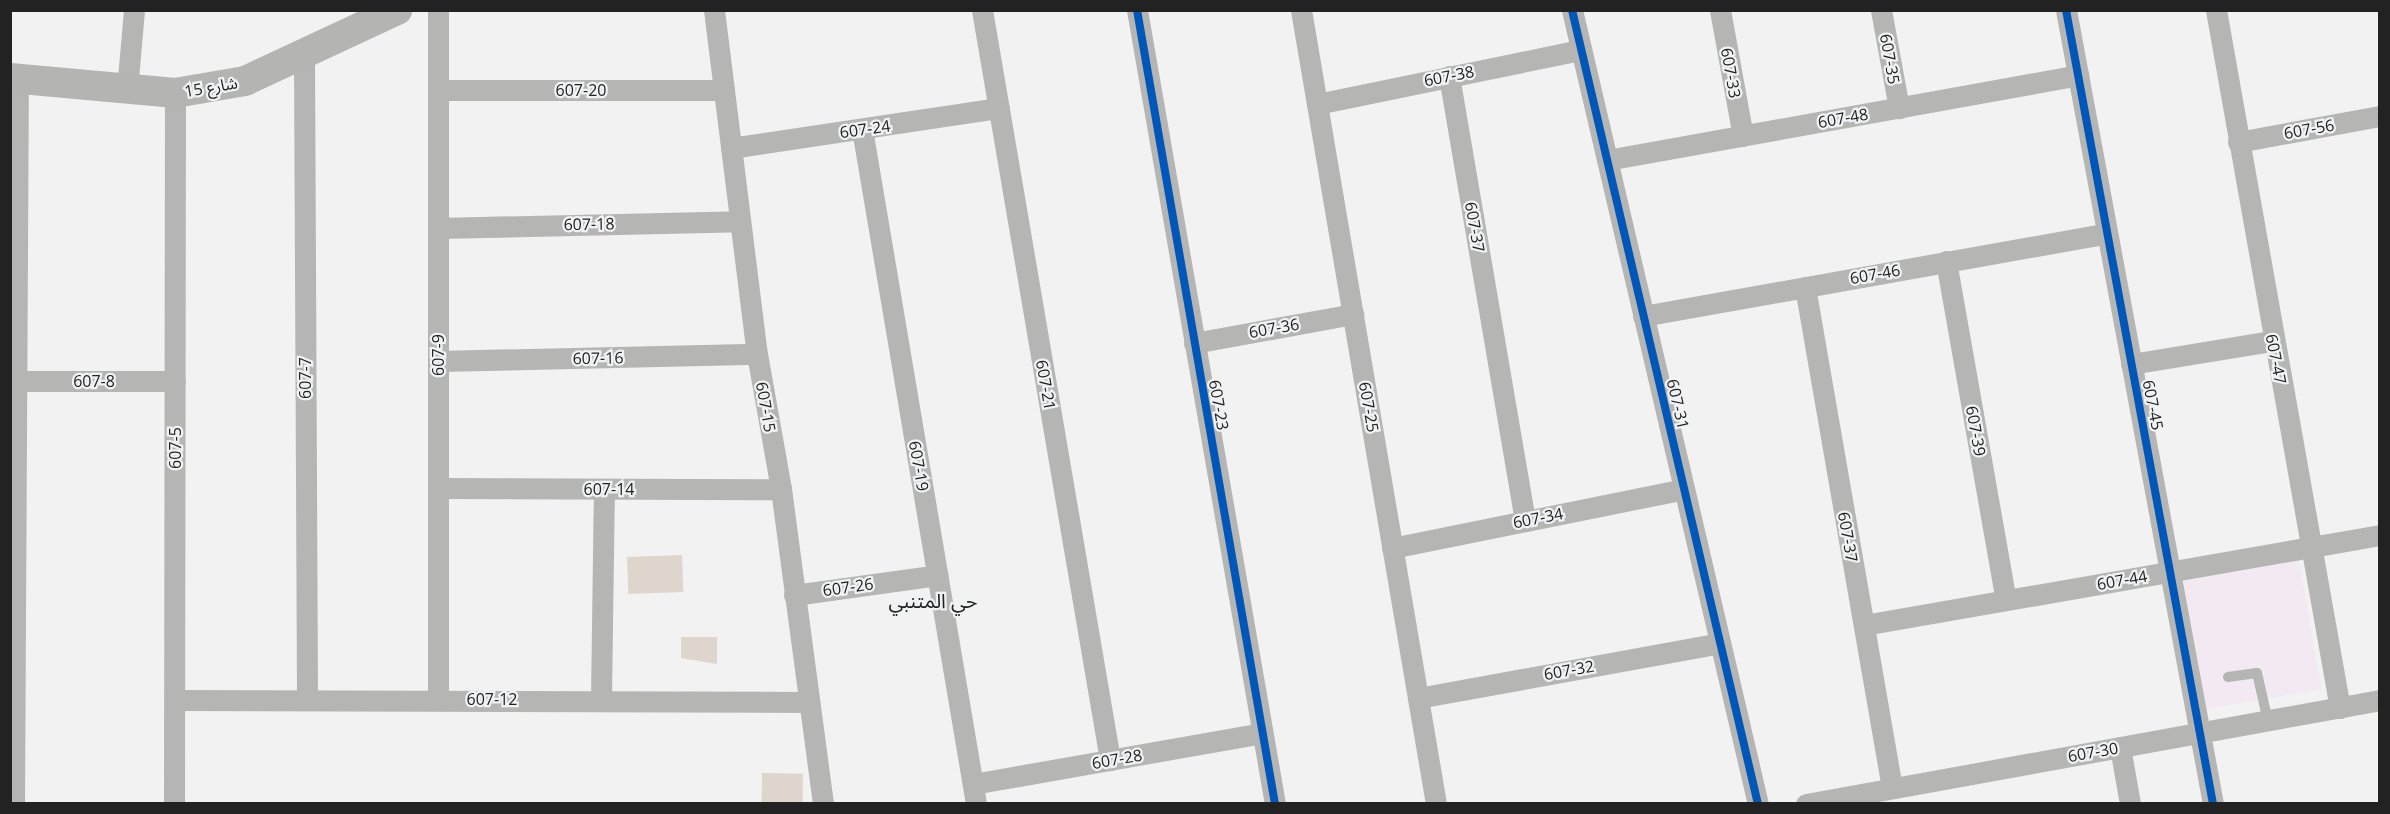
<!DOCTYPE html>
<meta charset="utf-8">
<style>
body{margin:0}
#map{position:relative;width:2390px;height:814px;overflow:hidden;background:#f2f2f2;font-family:"Open Sans","Noto Sans Arabic",sans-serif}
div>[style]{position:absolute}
.education>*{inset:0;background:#f3e9f3;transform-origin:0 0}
.building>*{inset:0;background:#ded6cd;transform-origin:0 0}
.lane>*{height:10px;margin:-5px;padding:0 5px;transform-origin:5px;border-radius:5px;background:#b5b5b4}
.street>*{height:21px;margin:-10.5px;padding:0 10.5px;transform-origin:10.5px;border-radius:10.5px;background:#b5b5b4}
.secondary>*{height:30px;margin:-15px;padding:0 15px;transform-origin:15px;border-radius:15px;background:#b4b4b3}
.cycleway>*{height:8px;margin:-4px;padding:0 4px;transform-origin:4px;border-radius:4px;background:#0057b8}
span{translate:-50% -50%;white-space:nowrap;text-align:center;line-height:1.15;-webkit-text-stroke:4.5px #f1f2f3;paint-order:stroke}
.street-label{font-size:16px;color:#222223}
.quarter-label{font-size:20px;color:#222223}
.frame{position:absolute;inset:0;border:12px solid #222223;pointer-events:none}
</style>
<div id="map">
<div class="education">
<i style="left:2299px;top:561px;width:130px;height:117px;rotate:80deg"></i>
</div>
<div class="building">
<i style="left:682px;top:555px;width:37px;height:55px;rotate:88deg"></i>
<i style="clip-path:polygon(681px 637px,717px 637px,717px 664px,681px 658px)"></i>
<i style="left:762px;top:773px;width:41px;height:31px;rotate:1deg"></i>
</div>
<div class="lane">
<i style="left:2228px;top:677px;width:29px;rotate:-8deg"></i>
<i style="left:2257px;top:673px;width:49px;rotate:77.1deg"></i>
</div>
<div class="street">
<i style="left:714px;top:10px;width:347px;rotate:82.9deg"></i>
<i style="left:757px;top:354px;width:137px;rotate:79.9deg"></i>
<i style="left:781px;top:489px;width:318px;rotate:82.4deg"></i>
<i style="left:982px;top:10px;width:761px;rotate:80.31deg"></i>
<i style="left:1137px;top:10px;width:806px;rotate:80.14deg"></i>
<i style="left:1301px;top:10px;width:805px;rotate:80.35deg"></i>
<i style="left:1572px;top:10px;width:815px;rotate:76.82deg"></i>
<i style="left:1720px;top:10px;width:128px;rotate:79.7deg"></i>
<i style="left:1881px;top:10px;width:100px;rotate:79.6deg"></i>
<i style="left:2066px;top:10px;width:807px;rotate:79.51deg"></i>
<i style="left:2216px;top:10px;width:709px;rotate:79.93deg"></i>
<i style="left:304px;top:57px;width:642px;rotate:89.73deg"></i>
<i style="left:1449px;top:76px;width:451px;rotate:80.3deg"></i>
<i style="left:127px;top:90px;width:80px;rotate:-85deg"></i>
<i style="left:438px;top:90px;width:286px"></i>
<i style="left:1317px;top:104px;width:269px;rotate:-11.6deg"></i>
<i style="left:862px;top:129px;width:685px;rotate:80.41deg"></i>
<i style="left:2238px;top:142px;width:144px;rotate:-10.4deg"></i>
<i style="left:731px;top:148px;width:271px;rotate:-8.5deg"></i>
<i style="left:1607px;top:160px;width:479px;rotate:-10.2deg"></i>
<i style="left:438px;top:228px;width:302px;rotate:-1.3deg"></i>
<i style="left:1946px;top:261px;width:344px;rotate:80deg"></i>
<i style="left:1805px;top:287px;width:508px;rotate:80.15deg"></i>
<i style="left:1643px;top:316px;width:471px;rotate:-10.1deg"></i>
<i style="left:1194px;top:343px;width:162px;rotate:-10.3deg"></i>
<i style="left:438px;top:361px;width:319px;rotate:-1.3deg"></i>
<i style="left:2131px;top:364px;width:143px;rotate:-9.3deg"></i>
<i style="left:13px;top:381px;width:162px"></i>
<i style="left:438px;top:488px;width:343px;rotate:0.2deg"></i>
<i style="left:1392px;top:548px;width:298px;rotate:-11.4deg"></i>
<i style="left:794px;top:595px;width:145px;rotate:-7.9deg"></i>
<i style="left:1864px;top:625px;width:524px;rotate:-9.89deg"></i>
<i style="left:601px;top:698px;width:209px;rotate:-89.2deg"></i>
<i style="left:1418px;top:698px;width:307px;rotate:-10.3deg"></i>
<i style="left:438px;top:699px;width:689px;rotate:-90deg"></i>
<i style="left:175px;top:700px;width:634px;rotate:0.18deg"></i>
<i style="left:2120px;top:747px;width:58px;rotate:80deg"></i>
<i style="left:973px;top:784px;width:292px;rotate:-10deg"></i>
<i style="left:14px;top:804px;width:728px;rotate:-89.69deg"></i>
<i style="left:174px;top:804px;width:711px;rotate:-89.92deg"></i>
<i style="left:1806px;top:804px;width:583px;rotate:-10.27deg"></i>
</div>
<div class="secondary">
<i style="left:10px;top:78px;width:166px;rotate:5.2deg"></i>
<i style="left:175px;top:93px;width:71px;rotate:-9.7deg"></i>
<i style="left:245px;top:81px;width:168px;rotate:-25deg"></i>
</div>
<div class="cycleway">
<i style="left:1137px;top:10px;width:806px;rotate:80.14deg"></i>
<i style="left:1572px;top:10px;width:815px;rotate:76.82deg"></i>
<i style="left:2066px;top:10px;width:807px;rotate:79.51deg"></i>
</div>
<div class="street-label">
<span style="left:1890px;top:59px;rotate:80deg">607-35</span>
<span style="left:1731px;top:73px;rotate:80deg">607-33</span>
<span style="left:1449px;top:76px;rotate:-11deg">607-38</span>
<span style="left:211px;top:87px;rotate:-10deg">شارع 15</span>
<span style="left:581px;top:90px">607-20</span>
<span style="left:1843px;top:118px;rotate:-10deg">607-48</span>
<span style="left:865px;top:129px;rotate:-8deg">607-24</span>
<span style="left:2309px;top:129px;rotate:-10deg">607-56</span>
<span style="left:589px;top:224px;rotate:-1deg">607-18</span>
<span style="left:1475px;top:227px;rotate:80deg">607-37</span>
<span style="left:1875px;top:274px;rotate:-10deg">607-46</span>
<span style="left:1274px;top:328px;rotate:-10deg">607-36</span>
<span style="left:438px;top:355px;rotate:-90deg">607-9</span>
<span style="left:598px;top:358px;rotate:-1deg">607-16</span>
<span style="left:2276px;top:359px;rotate:79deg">607-47</span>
<span style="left:305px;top:378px;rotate:-90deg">607-7</span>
<span style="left:94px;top:381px">607-8</span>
<span style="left:1046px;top:385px;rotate:80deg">607-21</span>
<span style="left:1678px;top:404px;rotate:77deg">607-31</span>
<span style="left:1219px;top:405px;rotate:80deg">607-23</span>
<span style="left:2153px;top:405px;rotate:79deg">607-45</span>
<span style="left:766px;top:407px;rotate:80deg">607-15</span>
<span style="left:1369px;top:407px;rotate:80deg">607-25</span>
<span style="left:1976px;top:431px;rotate:80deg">607-39</span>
<span style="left:175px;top:448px;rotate:-90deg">607-5</span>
<span style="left:919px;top:466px;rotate:80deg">607-19</span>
<span style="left:609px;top:489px">607-14</span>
<span style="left:1538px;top:518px;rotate:-11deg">607-34</span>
<span style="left:1848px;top:537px;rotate:80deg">607-37</span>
<span style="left:2122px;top:580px;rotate:-10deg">607-44</span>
<span style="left:848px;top:587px;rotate:-8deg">607-26</span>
<span style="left:1569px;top:670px;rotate:-10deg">607-32</span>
<span style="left:492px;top:699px">607-12</span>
<span style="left:2093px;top:752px;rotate:-10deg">607-30</span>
<span style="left:1117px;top:759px;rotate:-10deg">607-28</span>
</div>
<div class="quarter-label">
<span style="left:933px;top:600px">حي المتنبي</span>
</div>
<div class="frame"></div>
</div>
